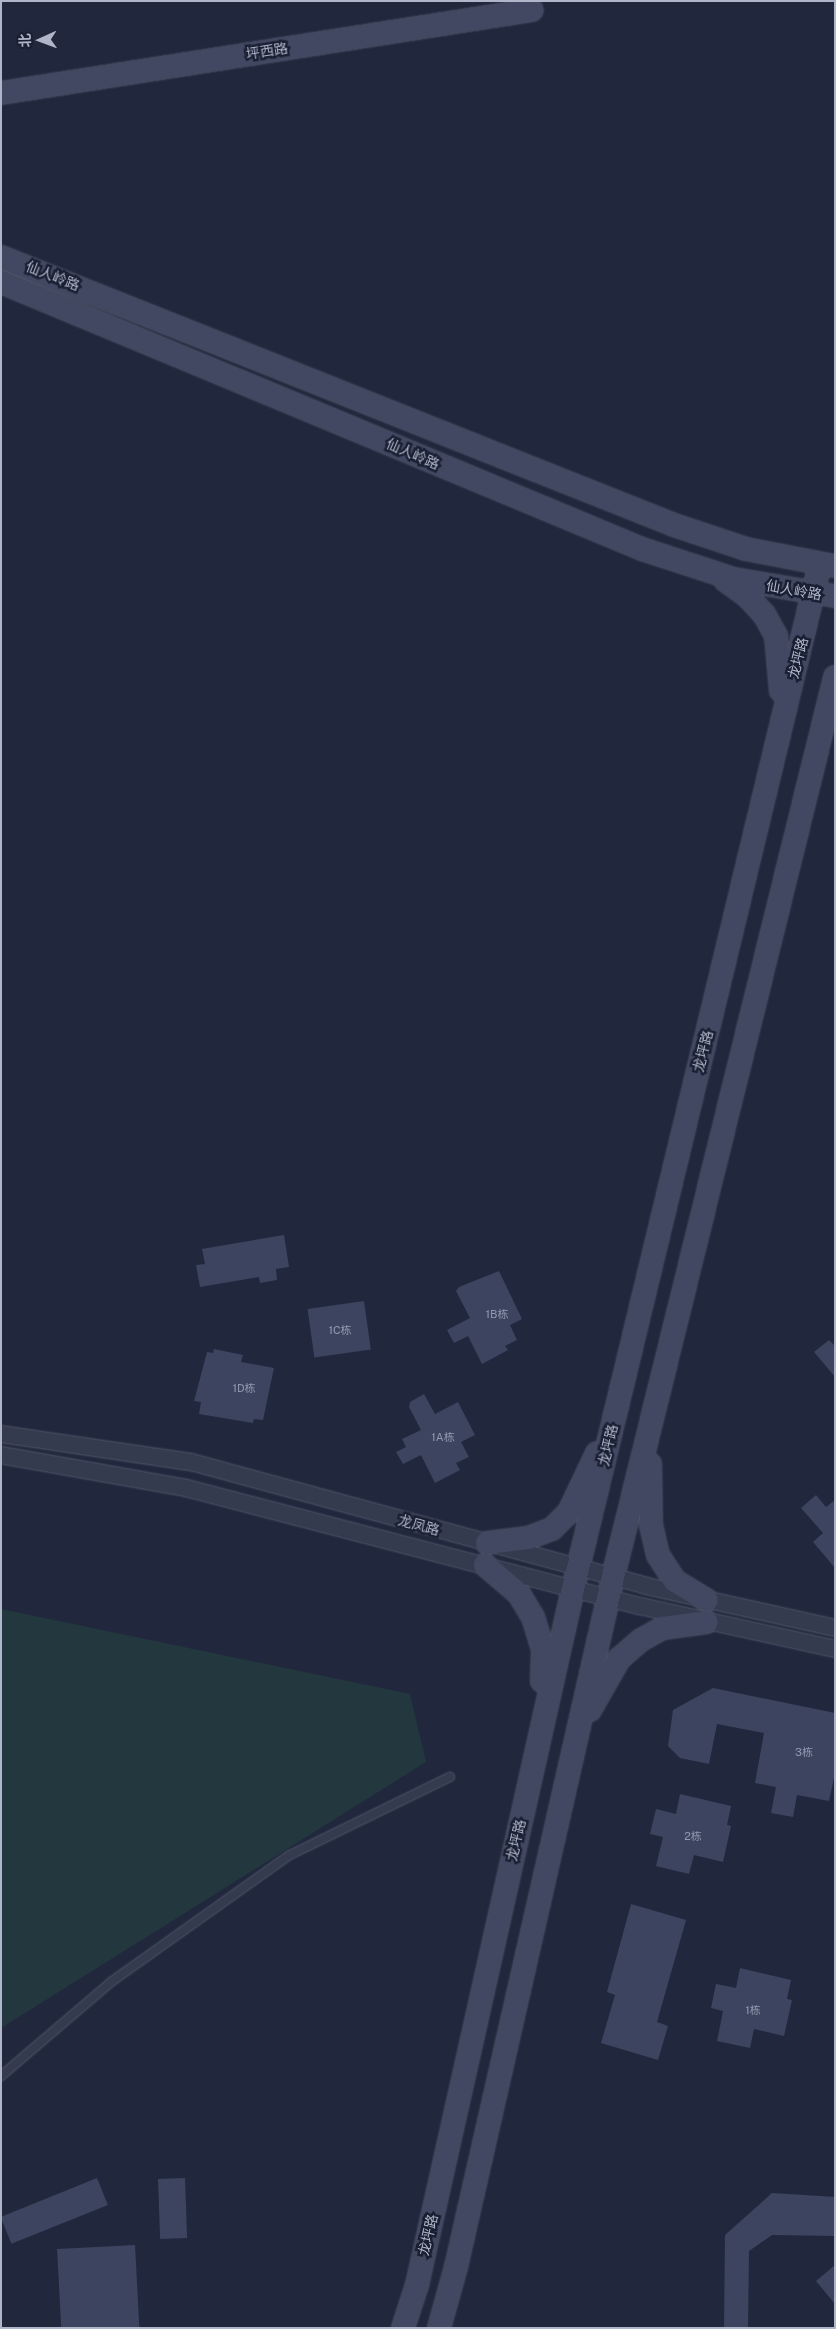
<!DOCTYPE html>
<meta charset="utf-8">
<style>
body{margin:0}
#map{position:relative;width:836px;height:2329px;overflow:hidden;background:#21283e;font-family:"Public Sans","Noto Sans SC",sans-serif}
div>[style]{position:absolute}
.green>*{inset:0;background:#23373f}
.building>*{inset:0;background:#3c445f;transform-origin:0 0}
.roads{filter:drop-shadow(0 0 1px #505569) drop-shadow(0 0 1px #505569)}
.lane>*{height:8px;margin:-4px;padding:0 4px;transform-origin:4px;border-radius:4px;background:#353b4e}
.street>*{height:16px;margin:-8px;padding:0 8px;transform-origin:8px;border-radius:8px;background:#353b4e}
.secondary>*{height:22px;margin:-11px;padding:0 11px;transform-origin:11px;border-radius:11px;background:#424862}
span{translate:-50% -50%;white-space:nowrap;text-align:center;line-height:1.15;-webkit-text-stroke:5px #1a2033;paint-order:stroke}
.number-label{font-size:11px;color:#9399af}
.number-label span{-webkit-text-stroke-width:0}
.street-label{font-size:14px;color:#b0b5ca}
.frame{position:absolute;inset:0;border:2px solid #b0b5ca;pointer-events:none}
.north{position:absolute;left:15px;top:15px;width:50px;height:50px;-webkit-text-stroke:4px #1a2033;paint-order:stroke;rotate:268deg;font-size:14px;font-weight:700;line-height:20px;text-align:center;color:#b0b5ca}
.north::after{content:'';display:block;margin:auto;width:18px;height:22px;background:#b0b5ca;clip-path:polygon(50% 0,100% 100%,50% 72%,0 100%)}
</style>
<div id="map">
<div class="green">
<i style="clip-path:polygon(1px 1609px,410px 1694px,426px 1762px,1px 2028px)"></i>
</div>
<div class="building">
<i style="clip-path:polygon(284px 1235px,289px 1267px,276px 1269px,277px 1280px,260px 1283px,259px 1277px,200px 1287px,196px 1265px,205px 1264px,202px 1249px)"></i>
<i style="clip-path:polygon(499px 1271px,522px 1319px,510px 1325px,517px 1340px,505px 1346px,508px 1350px,482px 1364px,468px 1336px,454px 1343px,447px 1330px,470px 1318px,456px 1291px,459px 1287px)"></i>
<i style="left:364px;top:1301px;width:49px;height:57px;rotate:82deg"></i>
<i style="clip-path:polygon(829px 1340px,835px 1346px,835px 1377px,814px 1352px)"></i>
<i style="clip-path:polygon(214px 1349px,243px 1355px,241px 1362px,274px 1368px,263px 1420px,254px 1419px,253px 1423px,199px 1414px,201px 1402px,194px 1401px,198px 1386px,207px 1352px,213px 1353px)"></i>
<i style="clip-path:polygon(424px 1394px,435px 1414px,458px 1402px,475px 1435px,461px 1442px,469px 1457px,456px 1463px,460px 1470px,435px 1483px,421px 1455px,403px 1464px,396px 1452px,406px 1447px,402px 1439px,421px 1430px,409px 1407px,410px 1402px)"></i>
<i style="clip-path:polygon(816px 1495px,826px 1507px,835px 1500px,835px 1568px,813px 1542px,823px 1533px,801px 1508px)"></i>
<i style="clip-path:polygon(713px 1688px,835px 1713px,835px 1773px,829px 1801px,797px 1795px,793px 1817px,771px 1813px,776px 1787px,755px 1783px,764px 1733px,717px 1724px,709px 1764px,680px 1758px,668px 1746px,673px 1710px)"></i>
<i style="clip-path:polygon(680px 1794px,731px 1806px,727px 1825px,731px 1826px,723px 1862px,694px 1855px,689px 1874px,656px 1866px,663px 1837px,650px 1834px,656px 1809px,676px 1814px)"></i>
<i style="clip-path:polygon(631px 1904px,686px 1920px,657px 2022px,668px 2026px,658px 2060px,601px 2043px,615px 1995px,607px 1992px)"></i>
<i style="clip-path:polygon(740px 1968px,791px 1980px,787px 1999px,792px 2000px,784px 2036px,754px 2029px,750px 2048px,717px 2041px,723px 2011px,711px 2008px,716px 1984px,736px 1988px)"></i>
<i style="left:97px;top:2178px;width:29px;height:104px;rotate:68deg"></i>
<i style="left:185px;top:2178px;width:60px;height:27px;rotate:88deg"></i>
<i style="clip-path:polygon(772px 2193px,835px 2197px,835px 2236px,772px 2235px,749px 2251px,748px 2328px,724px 2328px,725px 2235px)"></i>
<i style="left:135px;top:2245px;width:83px;height:78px;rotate:87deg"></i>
<i style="clip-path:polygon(835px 2265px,835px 2304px,816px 2281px)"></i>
</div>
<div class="roads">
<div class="lane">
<i style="left:1px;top:2076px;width:145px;rotate:-40.5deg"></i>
<i style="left:111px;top:1982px;width:219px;rotate:-35.4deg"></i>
<i style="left:290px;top:1855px;width:178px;rotate:-26deg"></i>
</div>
<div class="street">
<i style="left:1px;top:1434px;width:192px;rotate:8.4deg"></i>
<i style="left:191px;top:1462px;width:472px;rotate:15.2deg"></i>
<i style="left:646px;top:1586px;width:194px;rotate:12.5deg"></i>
<i style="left:1px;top:1455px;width:188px;rotate:10.1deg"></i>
<i style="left:186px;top:1488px;width:469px;rotate:14.6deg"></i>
<i style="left:640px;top:1606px;width:200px;rotate:12.4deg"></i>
</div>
<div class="secondary">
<i style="left:1px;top:93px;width:537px;rotate:-8.88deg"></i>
<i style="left:1px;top:257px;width:724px;rotate:21.71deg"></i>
<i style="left:674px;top:525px;width:76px;rotate:18.4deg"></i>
<i style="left:746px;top:549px;width:90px;rotate:10.9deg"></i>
<i style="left:1px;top:282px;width:694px;rotate:22.61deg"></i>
<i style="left:642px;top:549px;width:97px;rotate:18.1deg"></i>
<i style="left:734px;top:579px;width:102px;rotate:9.6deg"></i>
<i style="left:725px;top:580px;width:26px;rotate:36deg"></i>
<i style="left:746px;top:595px;width:26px;rotate:47deg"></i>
<i style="left:764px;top:614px;width:25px;rotate:61deg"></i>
<i style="left:776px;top:636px;width:55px;rotate:84.8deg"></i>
<i style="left:650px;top:1464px;width:61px;rotate:89.1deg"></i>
<i style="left:651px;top:1525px;width:31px;rotate:77deg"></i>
<i style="left:658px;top:1555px;width:31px;rotate:57deg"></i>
<i style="left:675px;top:1581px;width:37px;rotate:31deg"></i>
<i style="left:487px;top:1543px;width:41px;rotate:-7deg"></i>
<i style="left:528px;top:1538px;width:26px;rotate:-21deg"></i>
<i style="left:552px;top:1529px;width:24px;rotate:-45deg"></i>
<i style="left:569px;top:1512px;width:65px;rotate:-64.6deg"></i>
<i style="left:485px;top:1565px;width:45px;rotate:40.5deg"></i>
<i style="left:519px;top:1594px;width:27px;rotate:59deg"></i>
<i style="left:533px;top:1617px;width:34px;rotate:73deg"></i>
<i style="left:543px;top:1650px;width:31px;rotate:92deg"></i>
<i style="left:590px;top:1710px;width:59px;rotate:-60.4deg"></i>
<i style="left:619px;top:1659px;width:29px;rotate:-41deg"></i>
<i style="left:641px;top:1640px;width:25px;rotate:-29deg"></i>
<i style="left:663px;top:1628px;width:44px;rotate:-7.8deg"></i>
<i style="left:403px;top:2328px;width:45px;rotate:-72deg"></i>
<i style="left:417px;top:2285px;width:713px;rotate:-77.37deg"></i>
<i style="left:573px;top:1589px;width:1054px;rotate:-76.45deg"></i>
<i style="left:439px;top:2328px;width:63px;rotate:-74.4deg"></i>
<i style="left:456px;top:2267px;width:708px;rotate:-77.18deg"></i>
<i style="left:613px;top:1577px;width:927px;rotate:-76.14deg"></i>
</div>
</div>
<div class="number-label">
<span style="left:497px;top:1314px">1B栋</span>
<span style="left:340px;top:1330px">1C栋</span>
<span style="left:244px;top:1388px">1D栋</span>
<span style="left:443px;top:1437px">1A栋</span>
<span style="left:804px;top:1752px">3栋</span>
<span style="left:693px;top:1836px">2栋</span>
<span style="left:753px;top:2010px">1栋</span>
</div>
<div class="street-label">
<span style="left:267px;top:51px;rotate:-9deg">坪西路</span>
<span style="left:53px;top:276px;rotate:21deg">仙人岭路</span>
<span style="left:413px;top:454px;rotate:23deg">仙人岭路</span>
<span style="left:794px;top:590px;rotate:10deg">仙人岭路</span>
<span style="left:798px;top:658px;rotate:-76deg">龙坪路</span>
<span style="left:703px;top:1051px;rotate:-76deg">龙坪路</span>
<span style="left:608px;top:1445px;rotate:-77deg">龙坪路</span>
<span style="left:419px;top:1525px;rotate:15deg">龙凤路</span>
<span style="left:516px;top:1840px;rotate:-77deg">龙坪路</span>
<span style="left:428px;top:2235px;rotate:-77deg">龙坪路</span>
</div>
<div class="frame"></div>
<div class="north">北</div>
</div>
